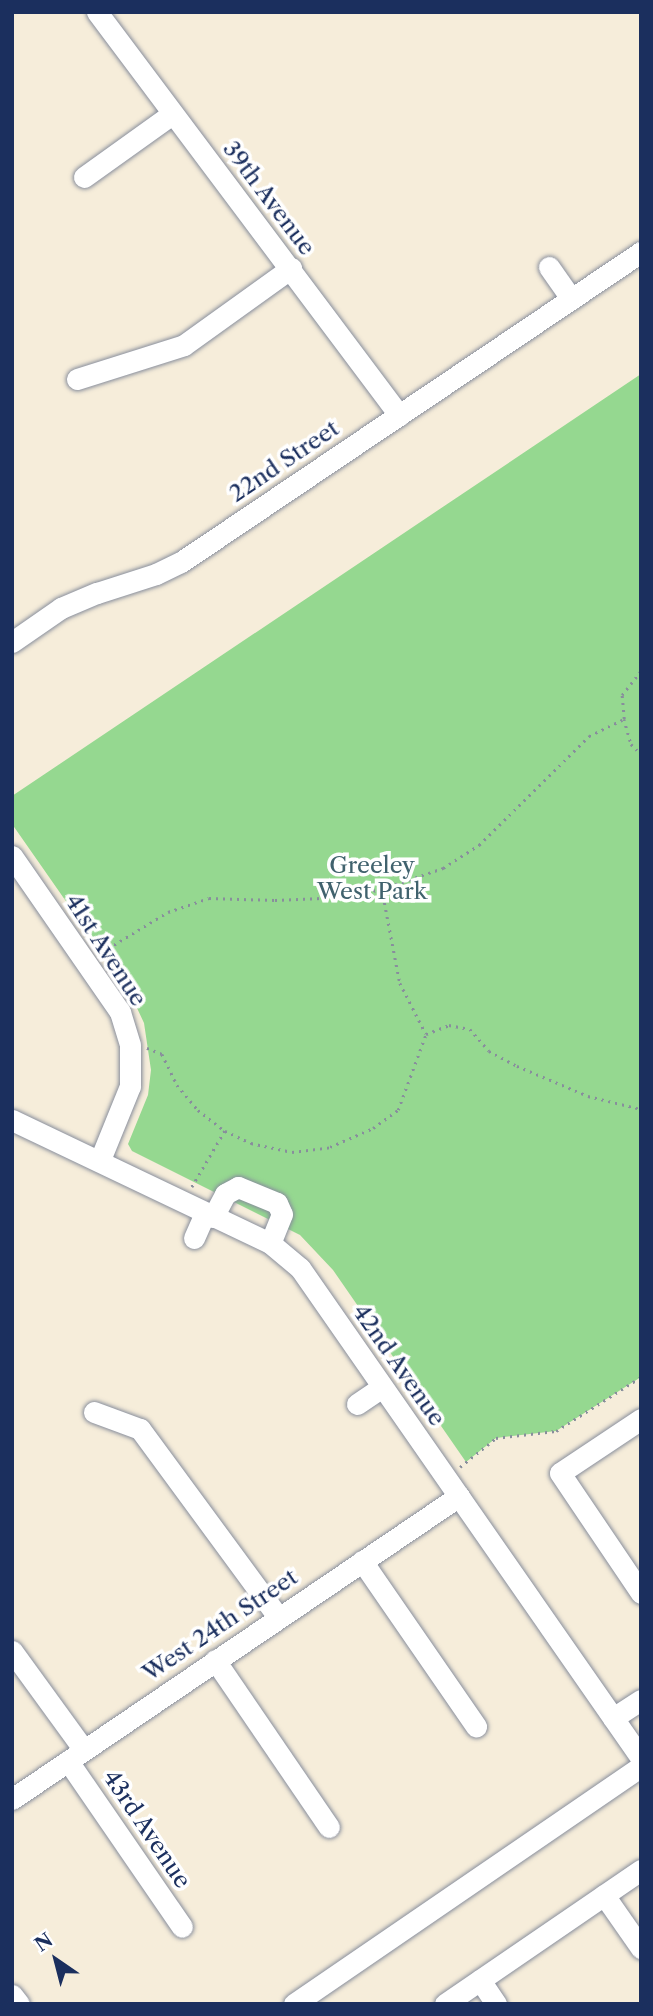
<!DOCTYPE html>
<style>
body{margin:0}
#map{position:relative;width:653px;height:2016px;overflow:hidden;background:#f6edda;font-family:"Libre Caslon Text",serif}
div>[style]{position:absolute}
.green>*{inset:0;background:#95d890}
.path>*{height:2.5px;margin-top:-1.25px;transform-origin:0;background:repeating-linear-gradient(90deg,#888e9c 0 2px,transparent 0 7px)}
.roads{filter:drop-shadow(0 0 2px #888e9c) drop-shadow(0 0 2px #888e9c)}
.minor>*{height:21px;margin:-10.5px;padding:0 10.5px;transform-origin:10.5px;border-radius:10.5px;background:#fff}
span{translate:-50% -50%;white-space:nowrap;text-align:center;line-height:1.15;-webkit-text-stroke:7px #fff;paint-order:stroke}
.street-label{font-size:23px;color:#1b2f5e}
.park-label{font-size:23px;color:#40626d}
.frame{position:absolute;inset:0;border:14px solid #1b2f5e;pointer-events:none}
.north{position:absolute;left:21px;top:1925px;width:70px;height:70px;-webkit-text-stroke:5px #fff;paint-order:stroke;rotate:325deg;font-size:19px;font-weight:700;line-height:28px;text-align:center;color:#1b2f5e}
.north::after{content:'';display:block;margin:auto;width:24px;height:32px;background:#1b2f5e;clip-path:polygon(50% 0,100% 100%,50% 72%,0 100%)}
</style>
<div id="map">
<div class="green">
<i style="clip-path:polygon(641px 374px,641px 1377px,556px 1431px,496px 1438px,466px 1462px,333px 1270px,300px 1235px,132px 1151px,128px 1144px,148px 1095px,151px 1070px,144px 1023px,130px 993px,12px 824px,12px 796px)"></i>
</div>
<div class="path">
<i style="left:624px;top:719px;width:26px;rotate:74deg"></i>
<i style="left:631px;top:744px;width:14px;rotate:45deg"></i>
<i style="left:382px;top:889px;width:96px;rotate:79.2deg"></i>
<i style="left:400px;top:983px;width:57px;rotate:63deg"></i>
<i style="left:102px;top:952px;width:77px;rotate:-31.2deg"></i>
<i style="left:168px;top:912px;width:43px;rotate:-18.9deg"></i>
<i style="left:209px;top:898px;width:66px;rotate:1.7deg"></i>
<i style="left:275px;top:900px;width:71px;rotate:-2.4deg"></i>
<i style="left:346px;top:897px;width:37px;rotate:-13deg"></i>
<i style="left:382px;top:889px;width:65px;rotate:-19deg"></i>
<i style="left:443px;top:868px;width:43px;rotate:-32.6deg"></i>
<i style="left:479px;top:845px;width:155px;rotate:-44.7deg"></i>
<i style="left:589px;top:736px;width:39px;rotate:-26deg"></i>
<i style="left:624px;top:719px;width:24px;rotate:-95deg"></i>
<i style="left:622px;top:695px;width:31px;rotate:-52deg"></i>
<i style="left:147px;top:1048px;width:16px;rotate:22deg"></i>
<i style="left:162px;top:1054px;width:34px;rotate:64deg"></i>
<i style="left:177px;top:1085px;width:33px;rotate:50deg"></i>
<i style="left:198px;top:1110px;width:34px;rotate:38deg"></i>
<i style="left:225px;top:1131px;width:65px;rotate:120.5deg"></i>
<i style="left:225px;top:1131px;width:29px;rotate:25deg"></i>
<i style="left:251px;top:1143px;width:42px;rotate:12.4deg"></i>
<i style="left:292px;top:1152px;width:38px;rotate:-7deg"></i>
<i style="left:330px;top:1147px;width:47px;rotate:-23.8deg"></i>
<i style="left:373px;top:1128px;width:31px;rotate:-36deg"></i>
<i style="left:398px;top:1110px;width:81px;rotate:-69.8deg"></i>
<i style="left:426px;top:1034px;width:25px;rotate:-21deg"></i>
<i style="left:449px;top:1025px;width:21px;rotate:11deg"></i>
<i style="left:470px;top:1029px;width:29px;rotate:49deg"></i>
<i style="left:489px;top:1051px;width:32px;rotate:28deg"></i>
<i style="left:517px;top:1066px;width:77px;rotate:22.9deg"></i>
<i style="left:588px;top:1096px;width:55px;rotate:13.8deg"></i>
<i style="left:460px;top:1467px;width:46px;rotate:-38.9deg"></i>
<i style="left:496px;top:1438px;width:60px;rotate:-6.7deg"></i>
<i style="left:556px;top:1431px;width:101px;rotate:-32.4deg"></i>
</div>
<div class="roads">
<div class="minor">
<i style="left:97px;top:12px;width:504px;rotate:53.15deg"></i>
<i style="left:84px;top:177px;width:108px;rotate:-35.6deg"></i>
<i style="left:549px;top:267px;width:39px;rotate:55deg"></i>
<i style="left:77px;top:379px;width:112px;rotate:-17.6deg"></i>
<i style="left:184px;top:345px;width:132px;rotate:-35.7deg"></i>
<i style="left:12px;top:642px;width:60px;rotate:-34.8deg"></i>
<i style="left:61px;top:608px;width:39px;rotate:-23deg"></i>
<i style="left:97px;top:593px;width:62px;rotate:-17.9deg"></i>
<i style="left:156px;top:574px;width:28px;rotate:-26deg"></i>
<i style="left:181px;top:562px;width:555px;rotate:-33.98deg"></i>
<i style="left:12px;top:856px;width:190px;rotate:55.3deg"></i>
<i style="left:120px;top:1012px;width:34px;rotate:73deg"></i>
<i style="left:130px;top:1045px;width:41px;rotate:90deg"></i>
<i style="left:130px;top:1086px;width:80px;rotate:112.1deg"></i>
<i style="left:12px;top:1120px;width:286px;rotate:25.5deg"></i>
<i style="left:270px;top:1243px;width:39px;rotate:40deg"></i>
<i style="left:300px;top:1268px;width:597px;rotate:55.17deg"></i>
<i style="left:213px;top:1217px;width:26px;rotate:-62deg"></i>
<i style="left:225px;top:1194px;width:15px;rotate:-28deg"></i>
<i style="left:238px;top:1187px;width:42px;rotate:22.3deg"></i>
<i style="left:277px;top:1203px;width:12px;rotate:66deg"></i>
<i style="left:282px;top:1214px;width:31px;rotate:112deg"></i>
<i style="left:194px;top:1238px;width:27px;rotate:-66deg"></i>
<i style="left:357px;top:1404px;width:29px;rotate:-34deg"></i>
<i style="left:94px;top:1412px;width:49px;rotate:20.3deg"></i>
<i style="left:140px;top:1429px;width:233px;rotate:53.7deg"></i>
<i style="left:641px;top:1419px;width:97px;rotate:146.3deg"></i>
<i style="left:560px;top:1473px;width:145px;rotate:56deg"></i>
<i style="left:362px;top:1561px;width:201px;rotate:55.4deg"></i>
<i style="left:12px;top:1651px;width:122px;rotate:54deg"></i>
<i style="left:215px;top:1660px;width:202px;rotate:55.7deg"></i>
<i style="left:613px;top:1718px;width:33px;rotate:-33deg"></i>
<i style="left:68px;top:1761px;width:201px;rotate:55.5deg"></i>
<i style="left:12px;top:1799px;width:540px;rotate:-34.13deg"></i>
<i style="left:604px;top:1895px;width:65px;rotate:55.1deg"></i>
<i style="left:480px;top:1980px;width:29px;rotate:56deg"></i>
<i style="left:12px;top:1995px;width:11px;rotate:52deg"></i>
<i style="left:294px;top:2004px;width:421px;rotate:-34.4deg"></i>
<i style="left:445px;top:2004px;width:237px;rotate:-34.4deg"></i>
</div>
</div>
<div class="street-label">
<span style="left:269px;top:198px;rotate:53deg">39th Avenue</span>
<span style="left:284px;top:461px;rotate:-34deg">22nd Street</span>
<span style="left:106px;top:950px;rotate:57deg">41st Avenue</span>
<span style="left:399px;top:1365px;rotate:55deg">42nd Avenue</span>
<span style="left:220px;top:1625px;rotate:-34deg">West 24th Street</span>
<span style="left:147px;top:1829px;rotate:56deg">43rd Avenue</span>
</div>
<div class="park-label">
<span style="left:372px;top:878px">Greeley<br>West Park</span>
</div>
<div class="frame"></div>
<div class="north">N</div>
</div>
